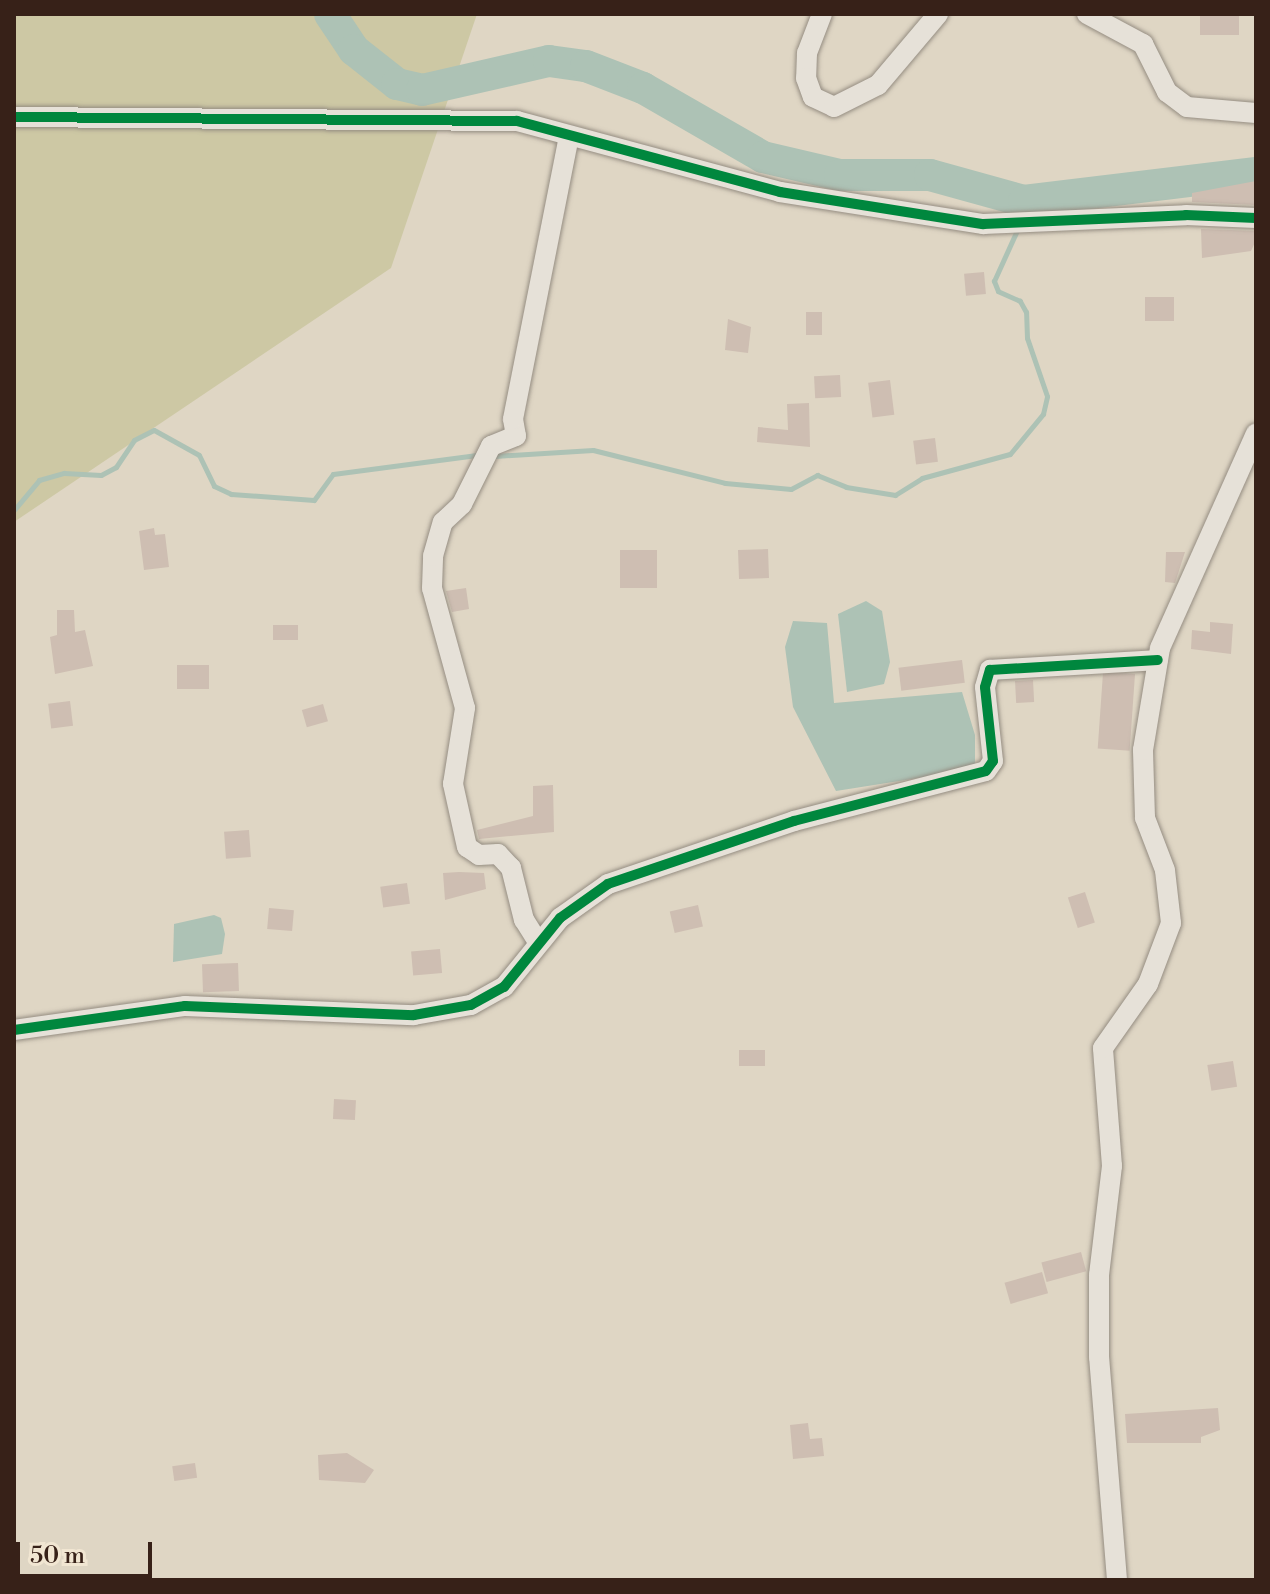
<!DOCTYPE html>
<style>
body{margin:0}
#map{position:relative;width:1270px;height:1594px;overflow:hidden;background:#dfd6c4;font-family:"Libre Bodoni",serif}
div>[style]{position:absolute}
.green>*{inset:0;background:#cdc8a4}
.water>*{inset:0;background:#adc2b5}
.stream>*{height:5px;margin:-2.5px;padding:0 2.5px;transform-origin:2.5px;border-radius:2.5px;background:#adc2b5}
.river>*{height:32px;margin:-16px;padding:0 16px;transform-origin:16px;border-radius:16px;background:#adc2b5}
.building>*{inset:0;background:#cebeb2;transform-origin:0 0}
.roads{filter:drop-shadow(0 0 2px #958d82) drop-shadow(0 0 2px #958d82)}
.minor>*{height:20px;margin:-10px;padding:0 10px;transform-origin:10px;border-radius:10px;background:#e6e1d8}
.cycleway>*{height:10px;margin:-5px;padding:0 5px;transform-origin:5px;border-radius:5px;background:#00873e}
span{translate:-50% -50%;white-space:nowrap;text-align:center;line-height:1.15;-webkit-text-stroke:6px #f1e6d2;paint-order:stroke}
.frame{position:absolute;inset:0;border:16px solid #372118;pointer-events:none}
.scale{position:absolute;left:16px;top:1542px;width:136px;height:36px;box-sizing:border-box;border:4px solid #372118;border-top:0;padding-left:10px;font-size:24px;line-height:28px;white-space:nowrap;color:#372118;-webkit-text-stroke:6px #f1e6d2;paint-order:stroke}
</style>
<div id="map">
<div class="green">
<i style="clip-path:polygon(14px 14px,477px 14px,391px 268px,14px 522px)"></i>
</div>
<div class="water">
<i style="clip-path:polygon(866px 601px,882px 611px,890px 662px,884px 684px,847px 692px,838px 614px)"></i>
<i style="clip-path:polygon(793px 621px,827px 623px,834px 703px,962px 692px,975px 735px,975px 769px,836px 791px,793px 707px,785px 647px)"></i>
<i style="clip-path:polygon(214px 915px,221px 918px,225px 934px,222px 954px,173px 962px,174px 924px)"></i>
</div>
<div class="stream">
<i style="left:1021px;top:216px;width:15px;rotate:-79deg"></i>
<i style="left:495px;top:456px;width:98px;rotate:-3.5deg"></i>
<i style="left:593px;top:450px;width:136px;rotate:14deg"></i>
<i style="left:725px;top:483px;width:66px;rotate:5.2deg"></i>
<i style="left:791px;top:489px;width:30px;rotate:-28deg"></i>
<i style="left:817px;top:475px;width:31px;rotate:22deg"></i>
<i style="left:846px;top:487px;width:50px;rotate:9.3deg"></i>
<i style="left:895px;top:495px;width:32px;rotate:-32deg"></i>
<i style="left:922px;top:478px;width:91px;rotate:-15.3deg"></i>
<i style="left:1010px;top:454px;width:52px;rotate:-50.5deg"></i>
<i style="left:1043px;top:414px;width:18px;rotate:-77deg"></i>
<i style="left:1047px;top:396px;width:61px;rotate:-109deg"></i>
<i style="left:1027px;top:338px;width:26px;rotate:-92deg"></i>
<i style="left:1026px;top:312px;width:13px;rotate:-119deg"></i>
<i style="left:1020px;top:301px;width:24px;rotate:-156deg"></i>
<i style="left:998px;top:291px;width:11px;rotate:-112deg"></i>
<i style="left:994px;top:281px;width:60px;rotate:-65.6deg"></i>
<i style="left:14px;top:510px;width:39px;rotate:-50deg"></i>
<i style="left:39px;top:480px;width:26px;rotate:-16deg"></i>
<i style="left:64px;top:473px;width:37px;rotate:3deg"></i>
<i style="left:101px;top:475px;width:17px;rotate:-28deg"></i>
<i style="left:116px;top:467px;width:32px;rotate:-56deg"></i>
<i style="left:134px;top:440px;width:22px;rotate:-27deg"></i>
<i style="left:154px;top:430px;width:51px;rotate:29.1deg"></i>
<i style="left:199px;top:455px;width:34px;rotate:64deg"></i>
<i style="left:214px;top:486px;width:19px;rotate:25deg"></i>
<i style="left:231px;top:494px;width:83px;rotate:4.1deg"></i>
<i style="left:314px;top:500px;width:32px;rotate:-54deg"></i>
<i style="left:333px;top:474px;width:145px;rotate:-7.5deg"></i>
</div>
<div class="river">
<i style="left:330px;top:14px;width:43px;rotate:56.3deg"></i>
<i style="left:354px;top:50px;width:55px;rotate:38.3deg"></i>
<i style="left:397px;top:84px;width:26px;rotate:13deg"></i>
<i style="left:422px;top:90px;width:130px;rotate:-12.9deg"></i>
<i style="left:549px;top:61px;width:37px;rotate:8deg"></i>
<i style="left:586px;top:66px;width:61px;rotate:21.1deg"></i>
<i style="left:643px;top:88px;width:138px;rotate:29.9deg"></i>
<i style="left:763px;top:157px;width:79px;rotate:13.2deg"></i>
<i style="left:840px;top:175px;width:90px"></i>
<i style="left:930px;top:175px;width:98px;rotate:15.5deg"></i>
<i style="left:1024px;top:201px;width:234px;rotate:-6.9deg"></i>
</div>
<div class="building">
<i style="left:1200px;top:14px;width:39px;height:21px"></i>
<i style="clip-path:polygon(1256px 181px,1256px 205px,1192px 202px,1192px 193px)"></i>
<i style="clip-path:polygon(1201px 229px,1256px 231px,1256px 240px,1251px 251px,1202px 258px)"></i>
<i style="left:984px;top:272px;width:22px;height:20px;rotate:85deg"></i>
<i style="left:1174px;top:297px;width:24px;height:29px;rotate:90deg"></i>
<i style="left:806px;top:312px;width:16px;height:23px"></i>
<i style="clip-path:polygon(728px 319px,751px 327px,748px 353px,725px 350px)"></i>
<i style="left:840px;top:375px;width:22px;height:26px;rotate:87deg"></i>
<i style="left:890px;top:380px;width:35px;height:22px;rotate:83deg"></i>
<i style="clip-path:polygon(809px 403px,810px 447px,757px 442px,758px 427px,788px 430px,787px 404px)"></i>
<i style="left:935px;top:438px;width:24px;height:22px;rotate:83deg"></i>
<i style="clip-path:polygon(154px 528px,155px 535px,165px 534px,169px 567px,144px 570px,139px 531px)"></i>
<i style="left:768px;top:549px;width:29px;height:30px;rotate:88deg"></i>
<i style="left:620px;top:550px;width:37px;height:38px"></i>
<i style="clip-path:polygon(1166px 552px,1185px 552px,1175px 583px,1165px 582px)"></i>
<i style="clip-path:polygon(466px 588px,469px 609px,452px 612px,446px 591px)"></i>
<i style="clip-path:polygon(57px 610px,74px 610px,75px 632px,85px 630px,93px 666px,55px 674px,50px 637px,57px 635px)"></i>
<i style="clip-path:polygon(1210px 622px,1233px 624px,1231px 654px,1191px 649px,1192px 630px,1210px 632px)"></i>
<i style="left:298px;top:625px;width:15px;height:25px;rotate:90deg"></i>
<i style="left:962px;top:660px;width:23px;height:64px;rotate:83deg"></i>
<i style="left:177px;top:665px;width:32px;height:24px"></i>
<i style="left:1135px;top:674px;width:77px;height:32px;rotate:94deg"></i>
<i style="left:1033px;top:680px;width:22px;height:18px;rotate:87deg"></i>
<i style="left:70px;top:701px;width:25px;height:22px;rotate:83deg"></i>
<i style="left:323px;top:704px;width:18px;height:22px;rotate:74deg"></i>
<i style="clip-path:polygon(553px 785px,554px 832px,479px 839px,477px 830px,533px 816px,533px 786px)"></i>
<i style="left:249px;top:830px;width:27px;height:25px;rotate:86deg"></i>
<i style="clip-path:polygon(459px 872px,484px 873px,486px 889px,445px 900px,443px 873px)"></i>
<i style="left:407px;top:883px;width:21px;height:27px;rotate:82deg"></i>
<i style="left:1085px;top:892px;width:32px;height:18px;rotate:72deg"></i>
<i style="left:698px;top:905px;width:22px;height:29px;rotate:77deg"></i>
<i style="left:269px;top:908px;width:25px;height:21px;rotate:5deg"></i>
<i style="left:440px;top:949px;width:24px;height:29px;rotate:85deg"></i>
<i style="left:238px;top:963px;width:28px;height:36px;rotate:88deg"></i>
<i style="left:739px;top:1050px;width:26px;height:16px"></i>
<i style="left:1233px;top:1061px;width:26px;height:26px;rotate:81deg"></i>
<i style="left:334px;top:1099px;width:22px;height:20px;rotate:3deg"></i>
<i style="left:1081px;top:1252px;width:20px;height:41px;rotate:75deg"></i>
<i style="left:1042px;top:1272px;width:22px;height:39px;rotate:74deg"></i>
<i style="clip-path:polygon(1218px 1408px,1220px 1430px,1201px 1437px,1201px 1443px,1127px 1443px,1125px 1414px)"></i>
<i style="clip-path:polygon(808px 1423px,810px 1439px,822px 1438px,824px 1456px,793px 1459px,790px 1425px)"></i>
<i style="clip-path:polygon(347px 1453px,374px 1470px,365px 1483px,319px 1480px,318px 1455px)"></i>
<i style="left:195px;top:1463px;width:15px;height:23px;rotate:82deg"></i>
</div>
<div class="roads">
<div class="minor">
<i style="left:822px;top:14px;width:42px;rotate:111deg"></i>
<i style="left:807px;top:53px;width:25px;rotate:92deg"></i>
<i style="left:806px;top:78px;width:20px;rotate:70deg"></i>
<i style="left:813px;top:97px;width:23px;rotate:25deg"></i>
<i style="left:834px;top:107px;width:49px;rotate:-26.6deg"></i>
<i style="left:878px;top:85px;width:93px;rotate:-49.8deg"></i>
<i style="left:1087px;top:14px;width:64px;rotate:28.2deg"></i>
<i style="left:1143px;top:44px;width:54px;rotate:63.4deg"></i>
<i style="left:1167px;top:92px;width:25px;rotate:37deg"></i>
<i style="left:1187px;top:107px;width:69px;rotate:5deg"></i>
<i style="left:14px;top:117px;width:503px;rotate:0.46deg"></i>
<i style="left:517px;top:121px;width:272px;rotate:15.1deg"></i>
<i style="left:780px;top:192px;width:206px;rotate:9deg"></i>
<i style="left:983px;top:224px;width:203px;rotate:-2.5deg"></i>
<i style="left:1186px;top:215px;width:70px;rotate:2.5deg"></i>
<i style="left:538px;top:942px;width:26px;rotate:-122deg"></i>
<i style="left:524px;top:920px;width:54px;rotate:-104deg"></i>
<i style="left:511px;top:868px;width:19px;rotate:-133deg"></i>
<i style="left:498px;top:854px;width:19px;rotate:177deg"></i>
<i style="left:479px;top:855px;width:14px;rotate:-146deg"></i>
<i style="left:467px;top:847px;width:65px;rotate:-102.5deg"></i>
<i style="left:453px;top:784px;width:77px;rotate:-81deg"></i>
<i style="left:465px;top:708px;width:124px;rotate:-105.4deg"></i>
<i style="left:432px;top:588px;width:32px;rotate:-88deg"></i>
<i style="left:433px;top:556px;width:35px;rotate:-74deg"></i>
<i style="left:443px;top:522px;width:26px;rotate:-43deg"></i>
<i style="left:462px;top:504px;width:65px;rotate:-63.4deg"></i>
<i style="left:491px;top:446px;width:27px;rotate:-22deg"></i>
<i style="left:516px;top:436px;width:17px;rotate:-100deg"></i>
<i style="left:513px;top:419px;width:288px;rotate:-78.8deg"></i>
<i style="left:14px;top:1030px;width:173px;rotate:-8deg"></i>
<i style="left:185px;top:1006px;width:229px;rotate:2.3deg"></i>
<i style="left:414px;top:1015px;width:58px;rotate:-10deg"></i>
<i style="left:471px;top:1005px;width:38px;rotate:-29deg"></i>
<i style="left:504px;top:987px;width:89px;rotate:-50.9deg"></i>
<i style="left:560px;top:918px;width:59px;rotate:-35.3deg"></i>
<i style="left:608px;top:884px;width:196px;rotate:-18.7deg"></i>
<i style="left:794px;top:821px;width:198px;rotate:-14.6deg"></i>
<i style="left:986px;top:771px;width:12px;rotate:-55deg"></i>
<i style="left:993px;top:761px;width:74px;rotate:-96.2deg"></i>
<i style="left:985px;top:687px;width:18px;rotate:-74deg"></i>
<i style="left:990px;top:670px;width:168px;rotate:-3.4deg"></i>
<i style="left:1117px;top:1580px;width:224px;rotate:-94.6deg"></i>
<i style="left:1099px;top:1357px;width:82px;rotate:-90deg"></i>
<i style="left:1099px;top:1275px;width:110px;rotate:-83.2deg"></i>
<i style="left:1112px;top:1166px;width:118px;rotate:-94.4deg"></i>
<i style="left:1103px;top:1048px;width:78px;rotate:-54.9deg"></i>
<i style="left:1148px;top:984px;width:65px;rotate:-69.3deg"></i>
<i style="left:1171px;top:923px;width:53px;rotate:-96.5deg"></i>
<i style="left:1165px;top:870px;width:56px;rotate:-111deg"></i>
<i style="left:1145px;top:818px;width:68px;rotate:-91.7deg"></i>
<i style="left:1143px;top:750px;width:103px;rotate:-80.5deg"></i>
<i style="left:1160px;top:648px;width:235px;rotate:-65.9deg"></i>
</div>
</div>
<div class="cycleway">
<i style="left:14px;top:117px;width:503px;rotate:0.46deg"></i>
<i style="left:517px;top:121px;width:272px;rotate:15.1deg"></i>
<i style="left:780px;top:192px;width:206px;rotate:9deg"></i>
<i style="left:983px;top:224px;width:203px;rotate:-2.5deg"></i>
<i style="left:1186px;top:215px;width:70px;rotate:2.5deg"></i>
<i style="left:14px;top:1030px;width:173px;rotate:-8deg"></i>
<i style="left:185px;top:1006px;width:229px;rotate:2.3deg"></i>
<i style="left:414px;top:1015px;width:58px;rotate:-10deg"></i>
<i style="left:471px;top:1005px;width:38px;rotate:-29deg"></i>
<i style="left:504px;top:987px;width:89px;rotate:-50.9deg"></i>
<i style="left:560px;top:918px;width:59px;rotate:-35.3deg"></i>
<i style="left:608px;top:884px;width:196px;rotate:-18.7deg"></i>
<i style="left:794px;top:821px;width:198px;rotate:-14.6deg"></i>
<i style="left:986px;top:771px;width:12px;rotate:-55deg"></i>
<i style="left:993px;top:761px;width:74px;rotate:-96.2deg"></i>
<i style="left:985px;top:687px;width:18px;rotate:-74deg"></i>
<i style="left:990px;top:670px;width:168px;rotate:-3.4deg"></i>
</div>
<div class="frame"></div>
<div class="scale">50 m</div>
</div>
